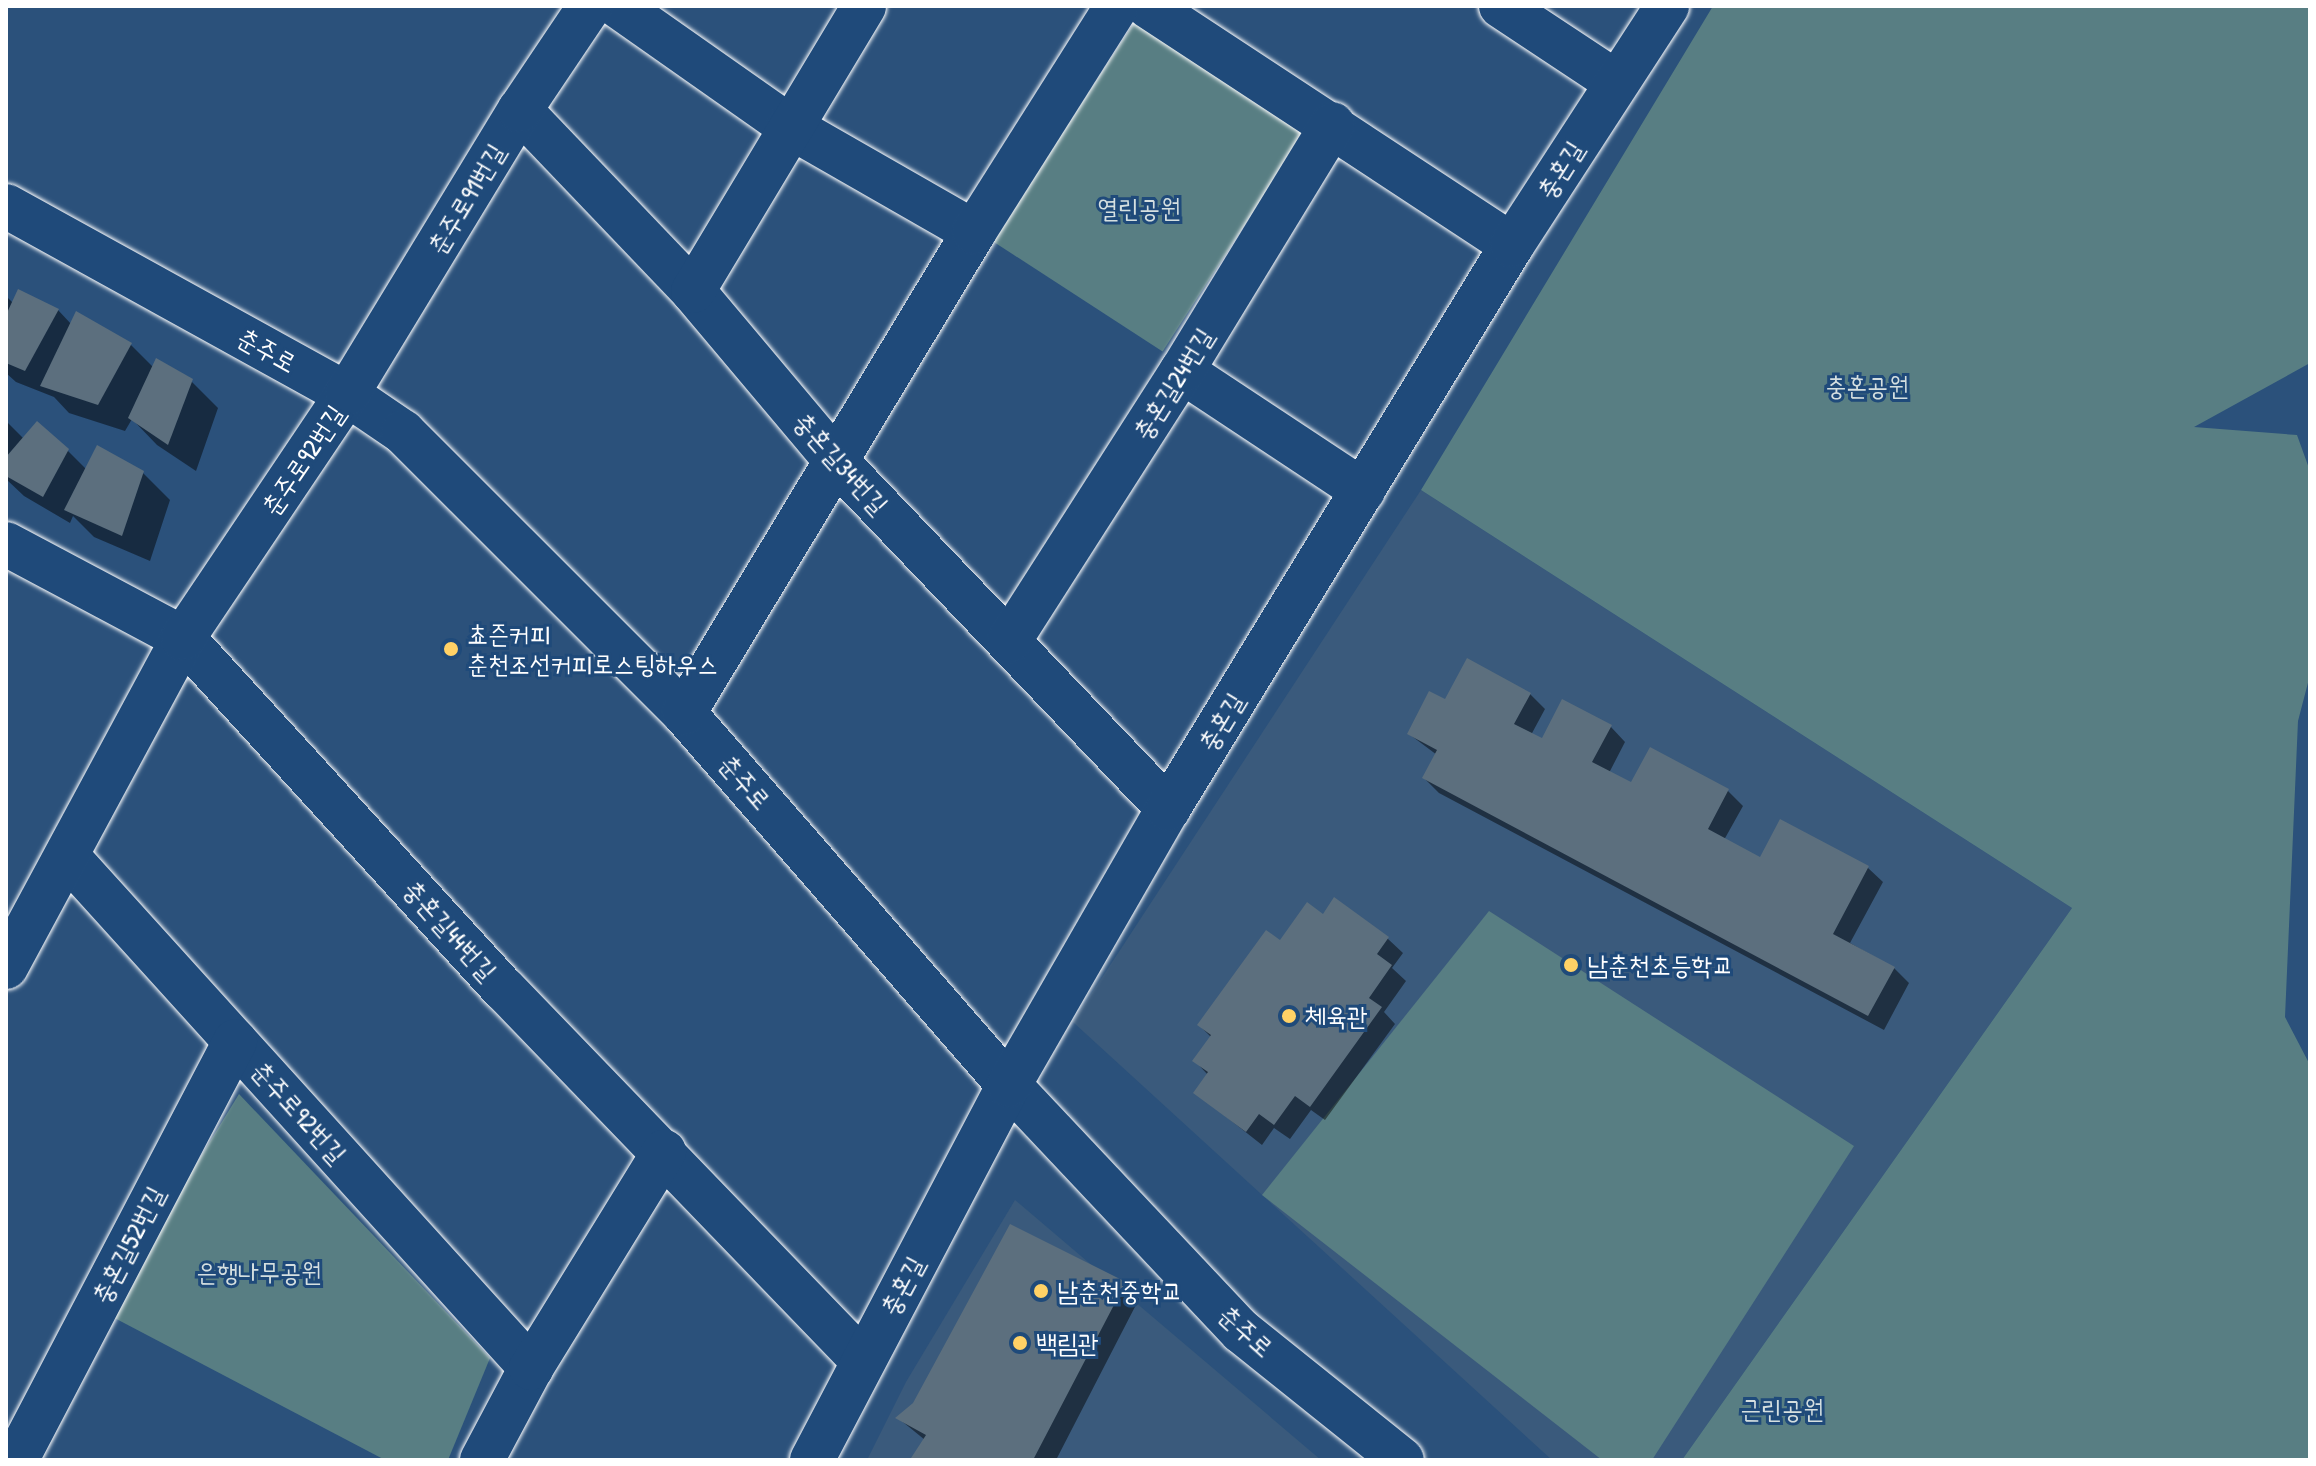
<!DOCTYPE html>
<meta charset="utf-8">
<style>
body{margin:0}
#map{position:relative;width:2316px;height:1466px;overflow:hidden;background:#2b517b;font-family:"Patrick Hand","Poor Story",sans-serif}
div>[style]{position:absolute}
.built>*{inset:0;background:#3a5a7c}
.green>*{inset:0;background:#587e83;transform-origin:0 0}
.shadow>*{inset:0;background:#0007}
.building>*{inset:0;background:#5c6f7e}
.roads{filter:drop-shadow(0 0 2px #fff) drop-shadow(0 0 2px #fff)}
.minor>*{height:44px;margin:-22px;padding:0 22px;transform-origin:22px;border-radius:22px;background:#1f4a7a}
.dots>*{width:22px;height:22px;translate:-50% -50%;box-sizing:border-box;border:4px solid #1f4a7a;border-radius:50%}
span{translate:-50% -50%;white-space:nowrap;text-align:center;line-height:1.15;-webkit-text-stroke:6px #1f4a7a;paint-order:stroke}
.street-label{font-size:26px;color:#fff}
.park-label{font-size:26px;color:#d5dfe0}
.poi-label{font-size:26px;color:#fff}
.left{translate:0 -50%;text-align:left}
.frame{position:absolute;inset:0;border:8px solid #fff;pointer-events:none}
</style>
<div id="map">
<div class="built">
<i style="clip-path:polygon(1421px 490px,2072px 908px,1682px 1460px,1552px 1460px,1073px 1022px)"></i>
<i style="clip-path:polygon(1015px 1200px,1321px 1460px,867px 1460px,906px 1382px)"></i>
</div>
<div class="green">
<i style="clip-path:polygon(1713px 6px,2310px 6px,2310px 363px,2194px 427px,2297px 435px,2310px 471px,2310px 675px,2298px 721px,2285px 1017px,2310px 1065px,2310px 1460px,1682px 1460px,2072px 908px,1421px 490px)"></i>
<i style="left:1141px;top:12px;width:203px;height:273px;rotate:33deg"></i>
<i style="clip-path:polygon(1489px 911px,1854px 1146px,1652px 1460px,1602px 1460px,1262px 1195px)"></i>
<i style="clip-path:polygon(239px 1094px,490px 1358px,448px 1460px,385px 1460px,105px 1313px)"></i>
</div>
<div class="shadow">
<i style="clip-path:polygon(6px 296px,14px 304px,58px 310px,72px 325px,77px 314px,131px 345px,154px 368px,191px 381px,218px 408px,196px 471px,157px 445px,132px 419px,125px 431px,69px 413px,54px 397px,16px 382px,6px 373px)"></i>
<i style="clip-path:polygon(6px 421px,24px 439px,67px 450px,87px 470px,143px 473px,170px 500px,150px 561px,94px 537px,73px 516px,70px 523px,24px 496px,6px 479px)"></i>
<i style="clip-path:polygon(1530px 694px,1545px 709px,1531px 735px,1543px 741px,1611px 727px,1625px 742px,1609px 773px,1632px 785px,1728px 791px,1743px 806px,1724px 840px,1761px 860px,1868px 868px,1883px 882px,1850px 943px,1894px 968px,1909px 983px,1884px 1030px,1439px 793px,1424px 778px,1437px 755px,1409px 734px,1446px 702px)"></i>
<i style="clip-path:polygon(1323px 916px,1388px 939px,1403px 953px,1392px 968px,1406px 981px,1384px 1012px,1395px 1024px,1325px 1120px,1311px 1110px,1290px 1139px,1274px 1128px,1262px 1145px,1196px 1093px,1208px 1075px,1195px 1061px,1211px 1037px,1199px 1025px,1280px 943px)"></i>
<i style="clip-path:polygon(1125px 1284px,1139px 1299px,1056px 1460px,916px 1460px,925px 1440px,898px 1418px)"></i>
</div>
<div class="building">
<i style="clip-path:polygon(18px 289px,59px 309px,25px 371px,6px 363px,6px 315px)"></i>
<i style="clip-path:polygon(76px 311px,132px 343px,98px 405px,40px 386px)"></i>
<i style="clip-path:polygon(156px 358px,193px 379px,168px 445px,128px 418px)"></i>
<i style="clip-path:polygon(37px 421px,69px 449px,43px 497px,6px 476px,6px 457px)"></i>
<i style="clip-path:polygon(97px 445px,144px 471px,122px 536px,64px 510px)"></i>
<i style="clip-path:polygon(1467px 658px,1531px 693px,1514px 724px,1542px 738px,1562px 699px,1612px 725px,1592px 762px,1631px 782px,1650px 747px,1729px 789px,1708px 829px,1760px 857px,1780px 819px,1869px 866px,1833px 934px,1895px 967px,1868px 1016px,1422px 778px,1437px 750px,1407px 734px,1429px 691px,1445px 699px)"></i>
<i style="clip-path:polygon(1334px 897px,1389px 937px,1377px 954px,1392px 965px,1369px 998px,1382px 1007px,1310px 1107px,1295px 1096px,1274px 1125px,1259px 1114px,1246px 1132px,1193px 1093px,1208px 1072px,1192px 1061px,1211px 1035px,1197px 1025px,1266px 930px,1280px 940px,1307px 902px,1323px 914px)"></i>
<i style="clip-path:polygon(1010px 1224px,1126px 1282px,1033px 1460px,915px 1460px,911px 1458px,926px 1435px,895px 1418px,913px 1403px)"></i>
</div>
<div class="roads">
<div class="minor">
<i style="left:618px;top:6px;width:209px;rotate:35.1deg"></i>
<i style="left:789px;top:126px;width:213px;rotate:29.8deg"></i>
<i style="left:1148px;top:6px;width:435px;rotate:33.3deg"></i>
<i style="left:1501px;top:6px;width:138px;rotate:33.5deg"></i>
<i style="left:520px;top:110px;width:250px;rotate:46.3deg"></i>
<i style="left:693px;top:291px;width:222px;rotate:49.9deg"></i>
<i style="left:836px;top:461px;width:481px;rotate:46.3deg"></i>
<i style="left:6px;top:206px;width:389px;rotate:28.9deg"></i>
<i style="left:347px;top:394px;width:68px;rotate:34.2deg"></i>
<i style="left:403px;top:432px;width:397px;rotate:45deg"></i>
<i style="left:684px;top:713px;width:494px;rotate:48.9deg"></i>
<i style="left:1009px;top:1085px;width:338px;rotate:46.7deg"></i>
<i style="left:1241px;top:1331px;width:206px;rotate:38.7deg"></i>
<i style="left:693px;top:291px;width:332px;rotate:-59deg"></i>
<i style="left:1182px;top:371px;width:217px;rotate:33.5deg"></i>
<i style="left:6px;top:544px;width:200px;rotate:28deg"></i>
<i style="left:183px;top:638px;width:476px;rotate:47.6deg"></i>
<i style="left:504px;top:989px;width:517px;rotate:46.02deg"></i>
<i style="left:1009px;top:641px;width:321px;rotate:-57.4deg"></i>
<i style="left:1182px;top:371px;width:289px;rotate:-58.6deg"></i>
<i style="left:684px;top:713px;width:562px;rotate:-58.91deg"></i>
<i style="left:974px;top:232px;width:267px;rotate:-57.7deg"></i>
<i style="left:68px;top:857px;width:690px;rotate:47.82deg"></i>
<i style="left:6px;top:967px;width:374px;rotate:-61.7deg"></i>
<i style="left:183px;top:638px;width:294px;rotate:-56.1deg"></i>
<i style="left:347px;top:394px;width:333px;rotate:-58.7deg"></i>
<i style="left:520px;top:110px;width:125px;rotate:-56.1deg"></i>
<i style="left:22px;top:1449px;width:460px;rotate:-62.4deg"></i>
<i style="left:482px;top:1460px;width:104px;rotate:-62deg"></i>
<i style="left:531px;top:1368px;width:254px;rotate:-58.4deg"></i>
<i style="left:812px;top:1460px;width:424px;rotate:-62.3deg"></i>
<i style="left:1009px;top:1085px;width:319px;rotate:-60.1deg"></i>
<i style="left:1168px;top:809px;width:661px;rotate:-58.62deg"></i>
<i style="left:1512px;top:245px;width:285px;rotate:-57deg"></i>
</div>
</div>
<div class="dots">
<i style="left:451px;top:649px;background:#ffd166"></i>
<i style="left:1571px;top:965px;background:#ffd166"></i>
<i style="left:1289px;top:1016px;background:#ffd166"></i>
<i style="left:1041px;top:1291px;background:#ffd166"></i>
<i style="left:1020px;top:1343px;background:#ffd166"></i>
</div>
<div class="street-label">
<span style="left:1560px;top:170px;rotate:-58deg">충혼길</span>
<span style="left:466px;top:199px;rotate:-59deg">춘주로91번길</span>
<span style="left:267px;top:350px;rotate:29deg">춘주로</span>
<span style="left:1173px;top:384px;rotate:-58deg">충혼길24번길</span>
<span style="left:303px;top:460px;rotate:-56deg">춘주로92번길</span>
<span style="left:841px;top:463px;rotate:48deg">충혼길34번길</span>
<span style="left:1221px;top:722px;rotate:-59deg">충혼길</span>
<span style="left:745px;top:782px;rotate:49deg">춘주로</span>
<span style="left:450px;top:930px;rotate:48deg">충혼길44번길</span>
<span style="left:299px;top:1112px;rotate:48deg">춘주로92번길</span>
<span style="left:128px;top:1245px;rotate:-63deg">충혼길52번길</span>
<span style="left:902px;top:1286px;rotate:-62deg">충혼길</span>
<span style="left:1246px;top:1331px;rotate:42deg">춘주로</span>
</div>
<div class="park-label">
<span style="left:1139px;top:208px">열린공원</span>
<span style="left:1867px;top:386px">충혼공원</span>
<span style="left:259px;top:1272px">은행나무공원</span>
<span style="left:1782px;top:1409px">근린공원</span>
</div>
<div class="poi-label">
<span class="left" style="left:467px;top:649px">쵸즌커피<br>춘천조선커피로스팅하우스</span>
<span class="left" style="left:1587px;top:965px">남춘천초등학교</span>
<span class="left" style="left:1305px;top:1016px">체육관</span>
<span class="left" style="left:1057px;top:1291px">남춘천중학교</span>
<span class="left" style="left:1036px;top:1343px">백림관</span>
</div>
<div class="frame"></div>
</div>
